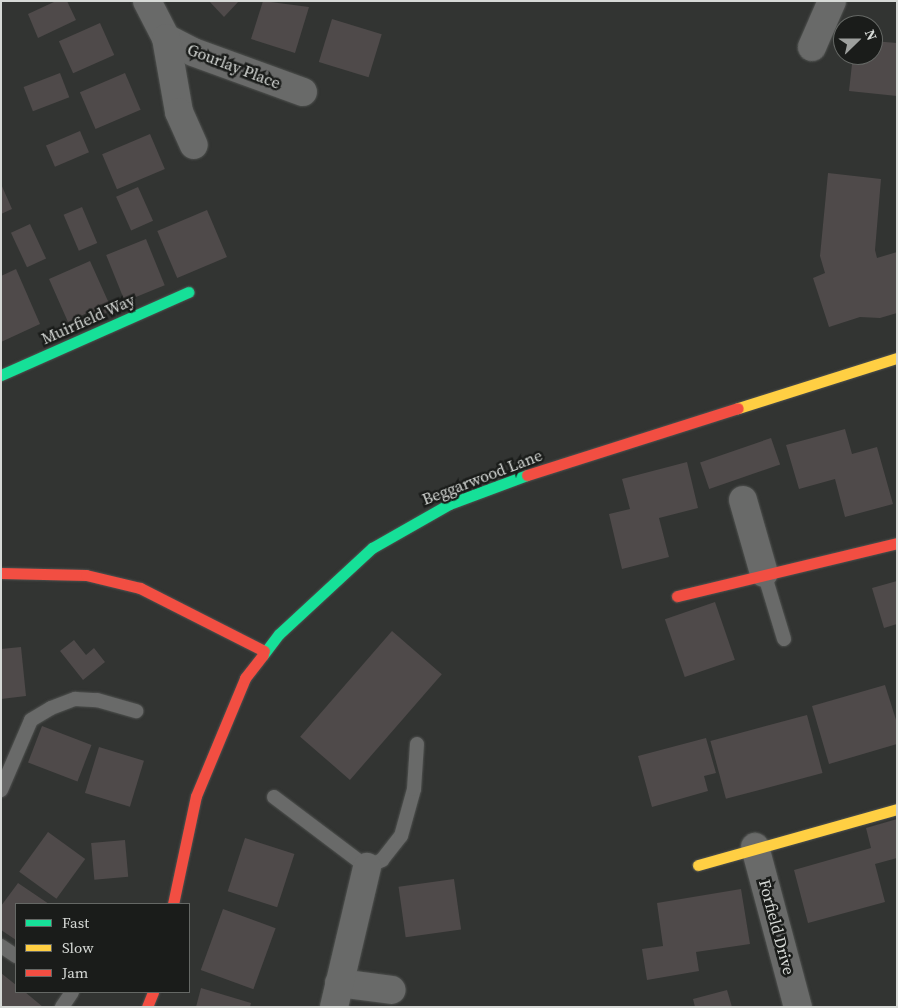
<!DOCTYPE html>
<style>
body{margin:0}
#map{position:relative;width:898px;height:1008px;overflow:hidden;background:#323432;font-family:"Source Serif 4",serif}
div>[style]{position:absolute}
.building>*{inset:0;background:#4f4a4a;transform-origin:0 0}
.roads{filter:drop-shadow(0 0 1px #4f514f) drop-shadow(0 0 1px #4f514f)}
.lane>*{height:14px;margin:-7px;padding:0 7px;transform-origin:7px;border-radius:7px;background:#696a69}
.street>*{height:28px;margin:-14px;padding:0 14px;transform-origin:14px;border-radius:14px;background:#696a69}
.fast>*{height:11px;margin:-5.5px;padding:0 5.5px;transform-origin:5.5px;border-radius:5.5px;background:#16e098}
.slow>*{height:11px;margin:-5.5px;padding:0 5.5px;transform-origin:5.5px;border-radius:5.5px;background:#ffcf43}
.jam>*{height:11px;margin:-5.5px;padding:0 5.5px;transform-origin:5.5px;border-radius:5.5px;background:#f24e42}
span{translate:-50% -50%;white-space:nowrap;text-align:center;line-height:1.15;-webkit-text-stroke:5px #1a1c1a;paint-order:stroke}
.street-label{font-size:16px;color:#d6d9d6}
.frame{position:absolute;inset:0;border:2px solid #d6d9d6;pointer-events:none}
.legend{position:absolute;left:15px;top:903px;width:175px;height:90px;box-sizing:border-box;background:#1a1c1a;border:1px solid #656865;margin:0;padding:6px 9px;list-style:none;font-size:15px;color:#d6d9d6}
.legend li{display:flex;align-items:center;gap:10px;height:25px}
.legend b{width:25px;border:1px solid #656865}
.north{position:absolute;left:833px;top:15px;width:50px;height:50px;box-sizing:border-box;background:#1a1c1a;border:1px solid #656865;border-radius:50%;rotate:68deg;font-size:14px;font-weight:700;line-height:20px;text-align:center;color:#d6d9d6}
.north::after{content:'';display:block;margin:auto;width:18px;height:22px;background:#9d9f9d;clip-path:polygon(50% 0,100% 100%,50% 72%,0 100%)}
</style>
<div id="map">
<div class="building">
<i style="clip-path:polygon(56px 1px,67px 1px,76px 20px,38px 38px,28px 14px)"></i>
<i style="clip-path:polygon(209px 1px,239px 1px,224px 17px)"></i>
<i style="clip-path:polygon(263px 1px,309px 7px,295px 53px,251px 39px)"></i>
<i style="left:332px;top:19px;width:52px;height:45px;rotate:17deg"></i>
<i style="left:100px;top:23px;width:35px;height:45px;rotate:66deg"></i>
<i style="clip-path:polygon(873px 41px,897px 43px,897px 96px,849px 91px,853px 55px,873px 55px)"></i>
<i style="left:60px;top:73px;width:26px;height:39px;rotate:69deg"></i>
<i style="left:125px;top:73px;width:40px;height:49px;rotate:67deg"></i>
<i style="left:80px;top:131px;width:23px;height:37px;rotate:67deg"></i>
<i style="left:150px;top:134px;width:38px;height:52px;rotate:67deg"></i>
<i style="clip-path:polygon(828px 173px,881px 179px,875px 250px,877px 258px,897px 252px,897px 313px,880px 318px,860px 317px,829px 327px,813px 278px,825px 273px,820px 256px)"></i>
<i style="clip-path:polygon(1px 184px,12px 209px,1px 214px)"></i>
<i style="left:138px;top:187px;width:37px;height:24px;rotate:66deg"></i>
<i style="left:82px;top:207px;width:39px;height:20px;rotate:67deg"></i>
<i style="left:207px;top:210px;width:51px;height:54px;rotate:67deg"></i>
<i style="left:30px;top:224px;width:38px;height:21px;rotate:65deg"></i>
<i style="left:146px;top:239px;width:50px;height:43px;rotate:68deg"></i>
<i style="clip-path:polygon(90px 261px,112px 310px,90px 320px,87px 313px,68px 322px,49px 279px)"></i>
<i style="clip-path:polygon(16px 269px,40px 324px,1px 342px,1px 276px)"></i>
<i style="clip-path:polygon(845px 429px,852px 454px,877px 447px,893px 504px,845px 517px,835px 479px,799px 489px,786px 445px)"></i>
<i style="left:771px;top:438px;width:28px;height:75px;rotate:71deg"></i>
<i style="clip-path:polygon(687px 462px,698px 508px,659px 518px,669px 557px,622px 569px,609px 514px,630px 509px,622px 479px)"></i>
<i style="clip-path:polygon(897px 581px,897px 624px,884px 628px,872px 588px)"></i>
<i style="left:715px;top:602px;width:61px;height:53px;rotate:71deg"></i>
<i style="left:392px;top:631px;width:66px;height:140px;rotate:41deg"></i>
<i style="clip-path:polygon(74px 640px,86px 655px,94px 648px,105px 662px,83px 680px,60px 651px)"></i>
<i style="clip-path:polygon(21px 647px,26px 696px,1px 699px,1px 649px)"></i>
<i style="clip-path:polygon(885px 685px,897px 723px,897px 744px,829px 764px,812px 706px)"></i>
<i style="left:807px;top:715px;width:60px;height:100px;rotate:75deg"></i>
<i style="left:42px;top:726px;width:53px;height:39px;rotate:21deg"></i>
<i style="clip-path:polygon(706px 738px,716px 773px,704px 776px,708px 791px,652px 807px,638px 756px)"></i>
<i style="left:99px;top:747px;width:47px;height:48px;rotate:17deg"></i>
<i style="clip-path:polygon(897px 819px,897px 858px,875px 864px,885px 902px,808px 923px,794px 870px,871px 848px,866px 828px)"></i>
<i style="left:48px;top:832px;width:46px;height:49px;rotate:36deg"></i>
<i style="left:245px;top:838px;width:52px;height:56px;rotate:18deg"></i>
<i style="left:125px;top:840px;width:37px;height:34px;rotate:85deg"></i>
<i style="left:454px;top:879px;width:51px;height:56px;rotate:82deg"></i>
<i style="clip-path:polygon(18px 883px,49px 904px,16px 904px,16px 940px,1px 930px,1px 906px)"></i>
<i style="clip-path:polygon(741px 889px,750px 944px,696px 952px,699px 971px,647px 980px,642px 949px,663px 946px,657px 903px)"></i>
<i style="left:223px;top:909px;width:56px;height:65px;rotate:20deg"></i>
<i style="clip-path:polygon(1px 973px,16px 985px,16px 992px,25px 992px,43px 1007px,1px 1007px)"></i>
<i style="clip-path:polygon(201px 988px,251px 1003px,250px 1007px,196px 1007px)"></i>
<i style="clip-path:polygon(727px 990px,732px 1007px,695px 1007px,693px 999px)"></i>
</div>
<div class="roads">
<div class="lane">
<i style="left:764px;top:573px;width:69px;rotate:73.1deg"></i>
<i style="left:1px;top:790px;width:76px;rotate:-66.8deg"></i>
<i style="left:31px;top:720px;width:23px;rotate:-31deg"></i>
<i style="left:51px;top:708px;width:26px;rotate:-21deg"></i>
<i style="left:75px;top:699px;width:22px;rotate:3deg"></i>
<i style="left:97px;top:700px;width:41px;rotate:15.8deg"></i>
<i style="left:274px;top:797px;width:116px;rotate:37deg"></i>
<i style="left:367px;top:867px;width:17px;rotate:-25deg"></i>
<i style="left:382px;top:860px;width:31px;rotate:-52deg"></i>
<i style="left:401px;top:836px;width:49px;rotate:-74.5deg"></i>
<i style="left:414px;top:789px;width:45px;rotate:-86.2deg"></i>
<i style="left:1px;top:946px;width:18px;rotate:34deg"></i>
<i style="left:62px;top:1007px;width:18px;rotate:-56deg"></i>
</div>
<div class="street">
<i style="left:147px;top:1px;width:42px;rotate:62.8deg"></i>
<i style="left:166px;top:38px;width:30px;rotate:27deg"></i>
<i style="left:193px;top:52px;width:117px;rotate:20deg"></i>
<i style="left:166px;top:38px;width:75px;rotate:80deg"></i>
<i style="left:179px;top:112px;width:36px;rotate:66deg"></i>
<i style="left:812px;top:47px;width:50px;rotate:-66.5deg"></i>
<i style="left:743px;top:500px;width:76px;rotate:74deg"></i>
<i style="left:755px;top:847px;width:166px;rotate:75deg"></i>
<i style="left:339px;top:983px;width:53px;rotate:7.5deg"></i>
<i style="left:334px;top:1007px;width:144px;rotate:-76.7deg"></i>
</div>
<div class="fast">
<i style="left:1px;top:375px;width:205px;rotate:-23.9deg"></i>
<i style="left:263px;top:655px;width:26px;rotate:-53deg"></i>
<i style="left:279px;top:634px;width:127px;rotate:-42.8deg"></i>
<i style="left:372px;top:548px;width:89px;rotate:-29.7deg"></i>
<i style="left:449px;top:504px;width:83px;rotate:-20.4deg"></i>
</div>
<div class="slow">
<i style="left:738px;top:408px;width:167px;rotate:-17.5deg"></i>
<i style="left:698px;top:865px;width:207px;rotate:-15.7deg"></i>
</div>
<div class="jam">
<i style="left:527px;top:475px;width:221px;rotate:-17.6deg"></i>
<i style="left:1px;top:573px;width:85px;rotate:1.3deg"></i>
<i style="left:86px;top:575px;width:56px;rotate:13.5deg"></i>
<i style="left:140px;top:588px;width:139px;rotate:26.9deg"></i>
<i style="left:677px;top:596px;width:226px;rotate:-13.5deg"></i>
<i style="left:173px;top:904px;width:110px;rotate:-78deg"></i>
<i style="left:196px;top:796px;width:128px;rotate:-67.4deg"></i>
<i style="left:245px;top:678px;width:29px;rotate:-52deg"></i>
<i style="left:147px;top:1007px;width:16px;rotate:-68deg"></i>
</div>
</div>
<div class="street-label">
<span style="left:234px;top:66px;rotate:21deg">Gourlay Place</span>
<span style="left:88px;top:319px;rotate:-24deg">Muirfield Way</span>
<span style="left:482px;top:477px;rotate:-21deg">Beggarwood Lane</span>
<span style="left:777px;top:927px;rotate:75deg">Forfield Drive</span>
</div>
<div class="frame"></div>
<ul class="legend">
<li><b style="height:6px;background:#16e098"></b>Fast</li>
<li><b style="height:6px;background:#ffcf43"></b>Slow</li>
<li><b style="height:6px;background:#f24e42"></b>Jam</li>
</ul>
<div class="north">N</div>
</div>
